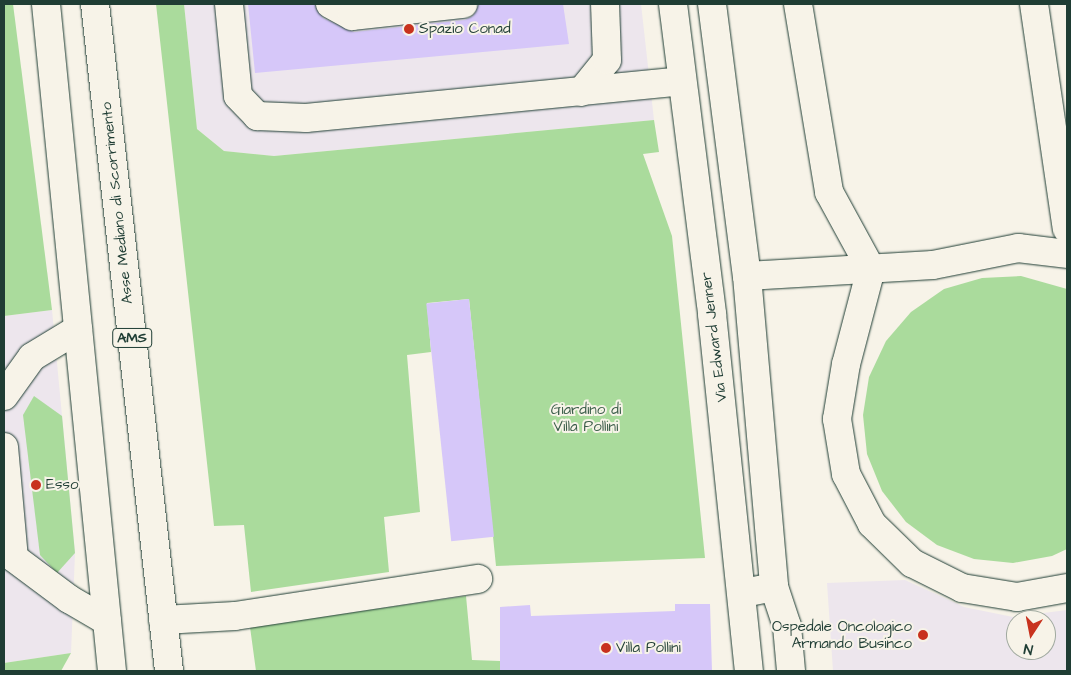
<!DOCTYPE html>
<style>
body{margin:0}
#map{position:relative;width:1071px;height:675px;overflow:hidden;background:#f7f3e8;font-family:"Architects Daughter",sans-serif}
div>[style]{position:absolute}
.built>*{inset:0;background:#ede6ed}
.green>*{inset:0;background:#aadb9c}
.building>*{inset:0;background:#d6c7f9;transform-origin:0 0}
.roads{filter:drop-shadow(0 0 1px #1f3d34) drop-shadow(0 0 1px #1f3d34)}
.minor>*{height:28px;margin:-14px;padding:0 14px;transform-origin:14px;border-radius:14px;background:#f7f3e8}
.highway>*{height:28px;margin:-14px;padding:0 14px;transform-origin:14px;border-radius:14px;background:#f7f3e8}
.dots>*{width:14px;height:14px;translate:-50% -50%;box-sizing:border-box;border:2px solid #f7f3e8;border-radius:50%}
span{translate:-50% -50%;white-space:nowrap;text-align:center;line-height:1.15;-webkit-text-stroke:4px #f7f3e8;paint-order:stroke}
.shield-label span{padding:1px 4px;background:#f7f3e8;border:1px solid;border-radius:4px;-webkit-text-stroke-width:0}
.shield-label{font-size:14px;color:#1f3d34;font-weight:700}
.poi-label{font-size:15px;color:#1f3d34}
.left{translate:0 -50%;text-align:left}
.right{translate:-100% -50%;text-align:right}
.street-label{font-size:15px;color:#1f3d34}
.park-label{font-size:15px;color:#3b5d49}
.frame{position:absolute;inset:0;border:5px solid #1f3d34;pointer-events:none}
.north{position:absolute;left:1006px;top:610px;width:50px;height:50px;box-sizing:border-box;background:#f7f3e8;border:1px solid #a1aaa0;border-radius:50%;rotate:191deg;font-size:14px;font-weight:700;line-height:20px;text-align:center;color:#1f3d34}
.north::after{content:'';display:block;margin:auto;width:18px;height:22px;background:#c8321e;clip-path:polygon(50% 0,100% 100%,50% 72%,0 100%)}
</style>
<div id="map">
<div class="built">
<i style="clip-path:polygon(184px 4px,641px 4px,654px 120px,274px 156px,224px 151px,197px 129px)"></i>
<i style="clip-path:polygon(52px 310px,75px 553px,71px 653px,4px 663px,4px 316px)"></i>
<i style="clip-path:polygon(evenodd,905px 580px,964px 607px,1013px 617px,1067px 610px,1067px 671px,833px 671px,827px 583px,905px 580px,1016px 620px,1046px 620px,1046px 650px,1016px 650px,1016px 620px)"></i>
</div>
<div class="green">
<i style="clip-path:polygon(4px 4px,13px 4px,52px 310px,4px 316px)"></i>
<i style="clip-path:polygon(156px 4px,184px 4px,197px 129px,224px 151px,274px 156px,654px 120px,659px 152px,643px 154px,672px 236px,705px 558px,496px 566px,469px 299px,427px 303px,431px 352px,407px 355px,420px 512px,384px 517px,389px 572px,251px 592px,244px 525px,214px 526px)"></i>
<i style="clip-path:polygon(1021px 276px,1067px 289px,1067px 549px,1052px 556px,1013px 563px,974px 559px,937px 545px,906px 522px,882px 491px,867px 454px,863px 415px,869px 377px,886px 341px,911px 312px,944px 289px,982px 278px)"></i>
<i style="clip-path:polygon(34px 396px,62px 416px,75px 553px,57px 573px,40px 555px,23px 415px)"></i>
<i style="clip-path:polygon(466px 596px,472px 660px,500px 661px,500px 671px,256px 671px,250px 627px)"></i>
<i style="clip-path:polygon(71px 653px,61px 671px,4px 671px,4px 663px)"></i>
</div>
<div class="building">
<i style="clip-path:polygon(248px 4px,314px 4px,323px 18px,354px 32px,465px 20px,473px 16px,478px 4px,563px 4px,569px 44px,255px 73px)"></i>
<i style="left:469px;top:299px;width:239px;height:43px;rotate:84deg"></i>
<i style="clip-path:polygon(675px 604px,710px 604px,712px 671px,500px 671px,500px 607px,530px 605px,531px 616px,675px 611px)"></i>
</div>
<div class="roads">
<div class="minor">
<i style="left:229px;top:4px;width:92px;rotate:84.4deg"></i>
<i style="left:238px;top:96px;width:28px;rotate:46deg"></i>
<i style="left:257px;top:116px;width:49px;rotate:2.3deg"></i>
<i style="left:306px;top:118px;width:377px;rotate:-5.6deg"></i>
<i style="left:330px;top:4px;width:25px;rotate:29deg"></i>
<i style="left:352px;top:16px;width:112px;rotate:-6.2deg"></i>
<i style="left:673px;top:4px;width:312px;rotate:82.8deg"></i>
<i style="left:712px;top:314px;width:359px;rotate:84.1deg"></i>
<i style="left:712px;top:4px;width:274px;rotate:82.7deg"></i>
<i style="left:747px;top:276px;width:312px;rotate:85deg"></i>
<i style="left:774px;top:587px;width:31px;rotate:169deg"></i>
<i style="left:798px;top:4px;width:191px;rotate:80.6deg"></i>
<i style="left:829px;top:192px;width:88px;rotate:61.4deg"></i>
<i style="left:871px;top:269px;width:98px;rotate:104.7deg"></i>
<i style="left:846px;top:364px;width:56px;rotate:99.3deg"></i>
<i style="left:837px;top:419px;width:56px;rotate:80.7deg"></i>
<i style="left:846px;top:474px;width:56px;rotate:62.5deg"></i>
<i style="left:872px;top:524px;width:56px;rotate:44.3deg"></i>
<i style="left:912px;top:563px;width:56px;rotate:26.6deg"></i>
<i style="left:962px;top:588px;width:56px;rotate:9.3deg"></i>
<i style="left:1017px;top:597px;width:51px;rotate:-10.2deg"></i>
<i style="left:1034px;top:4px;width:227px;rotate:81.7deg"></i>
<i style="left:581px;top:92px;width:41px;rotate:-50.9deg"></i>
<i style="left:607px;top:60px;width:56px;rotate:-92deg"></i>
<i style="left:747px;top:276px;width:186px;rotate:-3.4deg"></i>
<i style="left:933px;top:265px;width:87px;rotate:-11.3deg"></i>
<i style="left:1018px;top:248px;width:49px;rotate:7deg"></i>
<i style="left:4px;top:396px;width:48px;rotate:-54.3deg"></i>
<i style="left:32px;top:357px;width:54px;rotate:-31.3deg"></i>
<i style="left:4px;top:447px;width:111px;rotate:84.9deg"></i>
<i style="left:14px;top:558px;width:69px;rotate:36.7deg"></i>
<i style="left:69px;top:599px;width:44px;rotate:30.1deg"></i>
<i style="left:774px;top:587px;width:41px;rotate:71.6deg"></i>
<i style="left:787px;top:626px;width:45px;rotate:84.9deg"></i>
<i style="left:163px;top:620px;width:72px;rotate:-3.2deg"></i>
<i style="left:235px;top:616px;width:246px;rotate:-8.7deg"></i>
</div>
<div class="highway">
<i style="left:46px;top:4px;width:670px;rotate:84.35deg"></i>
<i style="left:95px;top:4px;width:671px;rotate:83.67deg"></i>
</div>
</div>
<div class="dots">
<i style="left:409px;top:29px;background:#c8321e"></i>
<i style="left:36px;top:485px;background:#c8321e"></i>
<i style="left:923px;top:635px;background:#c8321e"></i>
<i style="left:606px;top:648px;background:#c8321e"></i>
</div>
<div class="shield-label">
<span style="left:132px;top:338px">AMS</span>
</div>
<div class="poi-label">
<span class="left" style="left:419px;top:29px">Spazio Conad</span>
<span class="left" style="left:46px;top:485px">Esso</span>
<span class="right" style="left:912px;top:635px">Ospedale Oncologico<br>Armando Businco</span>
<span class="left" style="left:616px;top:648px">Villa Pollini</span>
</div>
<div class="street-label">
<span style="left:117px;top:203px;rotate:-96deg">Asse Mediano di Scorrimento</span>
<span style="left:714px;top:337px;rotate:-97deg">Via Edward Jenner</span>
</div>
<div class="park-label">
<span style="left:586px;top:418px">Giardino di<br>Villa Pollini</span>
</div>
<div class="frame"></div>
<div class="north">N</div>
</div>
